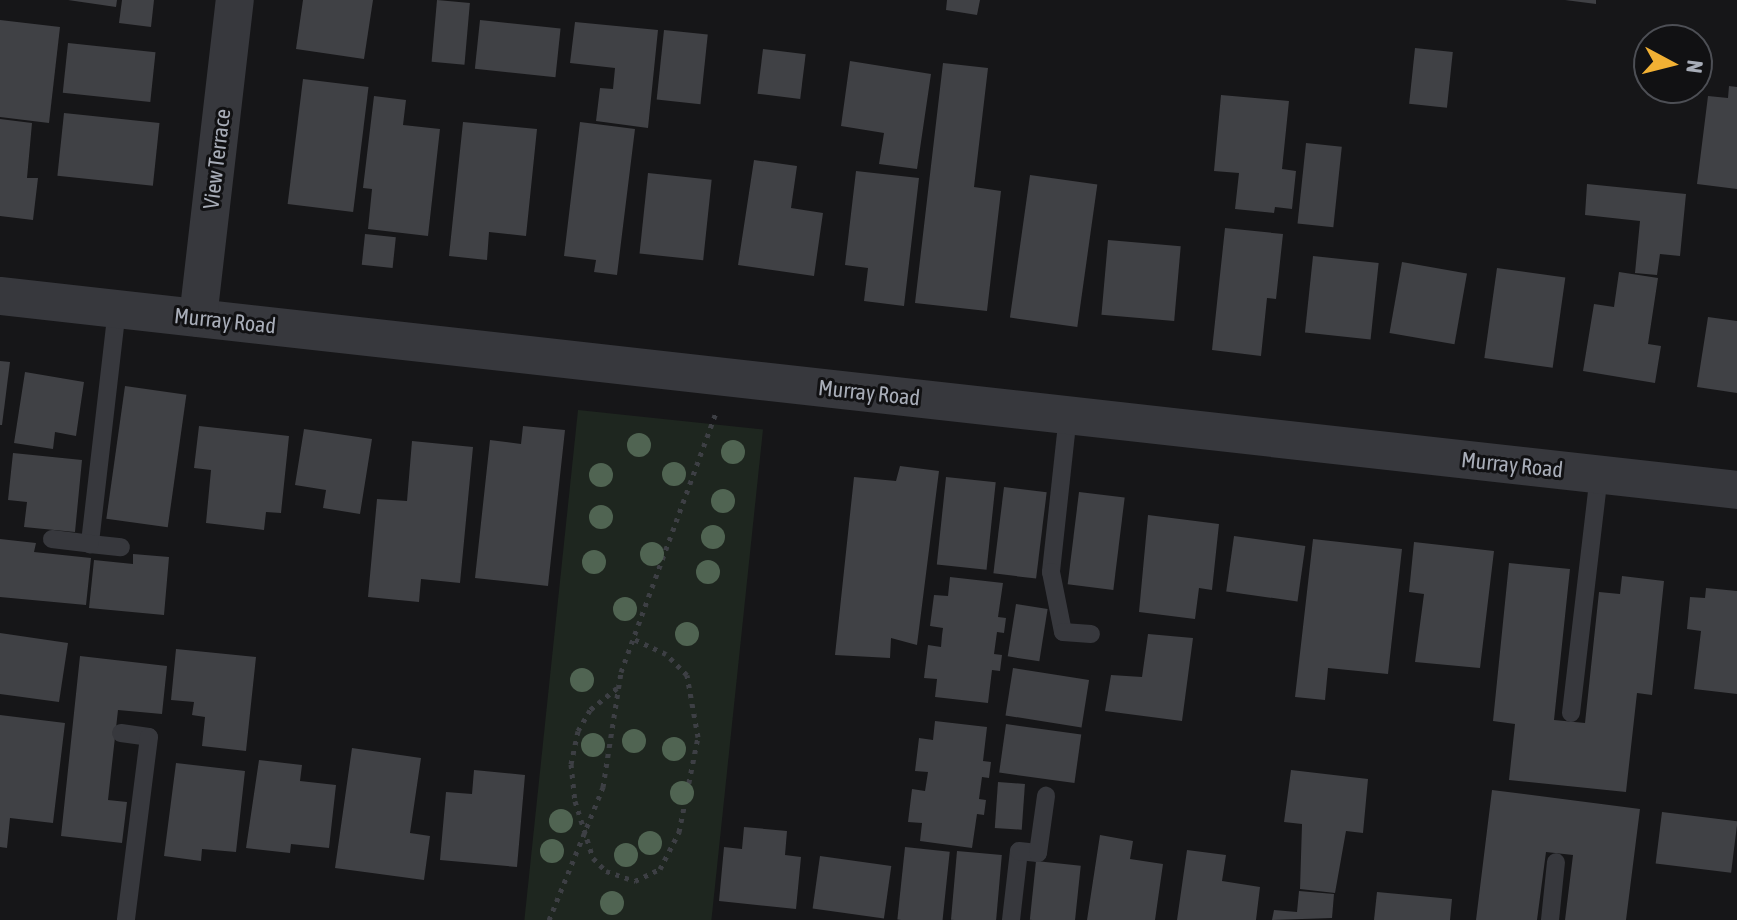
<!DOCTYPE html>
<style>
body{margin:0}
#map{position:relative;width:1737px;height:920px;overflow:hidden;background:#161618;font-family:"Asap Condensed",sans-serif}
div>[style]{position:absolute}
.green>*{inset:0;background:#1e261f;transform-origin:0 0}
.building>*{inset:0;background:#404145;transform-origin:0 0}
.path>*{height:5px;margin-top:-2.5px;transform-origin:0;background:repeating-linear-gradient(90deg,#3d3f44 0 4px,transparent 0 10px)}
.lane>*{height:18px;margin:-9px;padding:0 9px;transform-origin:9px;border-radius:9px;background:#37383d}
.street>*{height:38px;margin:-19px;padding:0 19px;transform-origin:19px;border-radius:19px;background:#37383d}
.trees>*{width:24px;height:24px;margin:-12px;border-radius:50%;background:#506452}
span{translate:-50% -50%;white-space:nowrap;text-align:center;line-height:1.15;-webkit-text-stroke:6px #111113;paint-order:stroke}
.street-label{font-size:22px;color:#a8adb8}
.north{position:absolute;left:1633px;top:24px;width:80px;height:80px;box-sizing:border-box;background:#111113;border:2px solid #4d4f55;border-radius:50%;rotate:97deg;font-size:22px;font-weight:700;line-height:32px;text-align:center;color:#a8adb8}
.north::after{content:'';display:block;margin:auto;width:28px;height:36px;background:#f2b134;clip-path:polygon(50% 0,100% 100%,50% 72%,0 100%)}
</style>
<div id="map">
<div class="green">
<i style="left:578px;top:410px;width:186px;height:513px;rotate:6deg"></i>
</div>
<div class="building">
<i style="clip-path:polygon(68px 0,117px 0,116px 7px)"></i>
<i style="clip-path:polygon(122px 0,154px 0,151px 27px,119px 23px)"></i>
<i style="clip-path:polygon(303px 0,373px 0,364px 59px,296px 49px)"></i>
<i style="left:437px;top:0;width:33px;height:62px;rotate:5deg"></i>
<i style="clip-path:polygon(947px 0,980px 0,977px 15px,946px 10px)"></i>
<i style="clip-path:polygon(1565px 0,1596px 0,1596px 4px)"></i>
<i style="clip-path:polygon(0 20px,60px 27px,49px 123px,0 117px)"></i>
<i style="left:480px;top:20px;width:81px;height:49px;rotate:6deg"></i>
<i style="clip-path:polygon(575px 22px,658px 30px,648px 128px,596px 121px,600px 88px,613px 89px,615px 68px,570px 63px)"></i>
<i style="left:664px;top:30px;width:44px;height:70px;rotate:6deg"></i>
<i style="left:68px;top:43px;width:88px;height:50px;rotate:6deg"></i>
<i style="left:1415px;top:48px;width:38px;height:56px;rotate:6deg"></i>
<i style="left:763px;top:49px;width:43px;height:45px;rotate:7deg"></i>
<i style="clip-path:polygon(850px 61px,931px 74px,917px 169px,879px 164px,884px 133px,841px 126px)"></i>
<i style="clip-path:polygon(943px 63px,988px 68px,974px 187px,1001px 191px,987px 311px,915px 303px)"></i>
<i style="left:303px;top:79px;width:66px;height:126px;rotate:7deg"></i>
<i style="clip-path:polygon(1729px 86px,1737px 87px,1737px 189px,1697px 184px,1708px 96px,1728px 98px)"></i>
<i style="clip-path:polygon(1221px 95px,1289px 101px,1282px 169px,1296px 171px,1292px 209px,1275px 207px,1274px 213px,1235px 209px,1239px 173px,1214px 171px)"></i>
<i style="clip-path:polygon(374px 96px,406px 100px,403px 125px,440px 129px,428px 236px,368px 229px,372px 189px,363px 188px)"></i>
<i style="left:64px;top:113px;width:96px;height:63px;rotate:6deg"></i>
<i style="clip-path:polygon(0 119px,32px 123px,27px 178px,38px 178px,33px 220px,0 216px)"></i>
<i style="clip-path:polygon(463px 122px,537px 129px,526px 236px,489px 232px,487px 260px,449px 256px)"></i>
<i style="clip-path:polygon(580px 122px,635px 129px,617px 275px,594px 272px,596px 260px,564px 256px)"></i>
<i style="left:1306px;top:143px;width:36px;height:81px;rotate:6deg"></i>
<i style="clip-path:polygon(754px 160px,797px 166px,791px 208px,823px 213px,814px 276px,738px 265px)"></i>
<i style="clip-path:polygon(856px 171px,919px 178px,904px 306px,864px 301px,868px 268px,845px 265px)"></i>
<i style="left:648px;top:173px;width:64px;height:81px;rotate:6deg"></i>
<i style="left:1030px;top:175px;width:68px;height:144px;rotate:8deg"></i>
<i style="clip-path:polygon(1587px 184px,1686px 194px,1680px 256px,1660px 254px,1657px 275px,1635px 273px,1640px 221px,1585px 215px)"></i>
<i style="clip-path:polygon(1225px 228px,1283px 234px,1276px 299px,1267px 298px,1261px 356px,1212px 350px)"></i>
<i style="left:365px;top:234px;width:31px;height:31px;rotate:6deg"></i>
<i style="left:1108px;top:240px;width:73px;height:75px;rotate:5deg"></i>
<i style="left:1313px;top:256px;width:66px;height:77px;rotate:6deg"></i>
<i style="left:1402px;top:262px;width:66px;height:72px;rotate:10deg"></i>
<i style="left:1497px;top:268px;width:69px;height:91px;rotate:8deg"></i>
<i style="clip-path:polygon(1619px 272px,1658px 278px,1648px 344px,1661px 346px,1655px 383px,1583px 371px,1594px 304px,1614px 307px)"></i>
<i style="clip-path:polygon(1708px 317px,1737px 321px,1737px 393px,1697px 387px)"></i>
<i style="clip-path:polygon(0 361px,10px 362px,2px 425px,0 425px)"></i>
<i style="clip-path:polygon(25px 372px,84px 382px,76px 436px,55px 432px,53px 449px,14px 443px)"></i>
<i style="left:125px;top:386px;width:62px;height:134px;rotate:8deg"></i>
<i style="clip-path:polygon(199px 426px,289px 436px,281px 513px,266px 512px,264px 530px,206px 523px,211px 470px,194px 468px)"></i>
<i style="clip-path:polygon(523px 426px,565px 430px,548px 586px,475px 578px,490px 440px,521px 444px)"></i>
<i style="clip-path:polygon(304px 429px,372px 439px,360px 514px,323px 508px,326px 490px,295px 485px)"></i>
<i style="clip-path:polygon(412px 441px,473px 447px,460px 583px,421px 579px,419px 602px,368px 597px,377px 499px,407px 501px)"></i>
<i style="clip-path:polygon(13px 453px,82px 460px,75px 532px,24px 527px,27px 502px,8px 500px)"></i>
<i style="clip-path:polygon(900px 466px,939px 471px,917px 645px,891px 638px,890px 658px,835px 655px,854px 477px,896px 481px)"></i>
<i style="left:946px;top:477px;width:50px;height:88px;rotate:6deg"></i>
<i style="left:1004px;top:487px;width:43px;height:87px;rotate:7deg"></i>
<i style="left:1079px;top:492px;width:46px;height:93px;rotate:7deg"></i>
<i style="clip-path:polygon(1148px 515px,1219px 524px,1212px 590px,1199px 588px,1195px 619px,1139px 612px)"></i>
<i style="left:1234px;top:536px;width:72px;height:56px;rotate:8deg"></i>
<i style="clip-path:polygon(0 539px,36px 543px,34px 552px,91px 558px,86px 605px,0 597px)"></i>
<i style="clip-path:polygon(1313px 539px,1402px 549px,1388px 674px,1328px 668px,1325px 700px,1295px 697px)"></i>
<i style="clip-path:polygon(1414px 542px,1494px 551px,1480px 668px,1415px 662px,1424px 594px,1409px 592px)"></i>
<i style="clip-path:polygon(133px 554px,169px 557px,164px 615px,89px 608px,94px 560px,133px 564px)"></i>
<i style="clip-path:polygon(1509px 563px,1570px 569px,1554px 720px,1585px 723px,1599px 592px,1620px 594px,1622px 576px,1664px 581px,1652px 695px,1637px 693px,1626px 792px,1509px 780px,1515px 724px,1493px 721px)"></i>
<i style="clip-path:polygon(950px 577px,1003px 583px,998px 617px,1006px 618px,1004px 633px,997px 632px,994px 654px,1002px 655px,1000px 671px,992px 670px,988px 703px,935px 697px,937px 679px,924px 678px,928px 645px,941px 647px,942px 635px,943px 628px,930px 626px,934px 595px,948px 596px)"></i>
<i style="clip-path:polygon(1706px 588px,1737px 591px,1737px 694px,1694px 689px,1701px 631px,1687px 629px,1690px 597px,1705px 598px)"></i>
<i style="left:1016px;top:604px;width:32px;height:53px;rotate:9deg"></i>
<i style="clip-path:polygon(0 633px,68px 643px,59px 702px,0 694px)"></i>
<i style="clip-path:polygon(1148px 634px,1193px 638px,1182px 721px,1105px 711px,1111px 675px,1142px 677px)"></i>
<i style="clip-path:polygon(176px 649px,256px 657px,246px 751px,202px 746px,205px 717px,192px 715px,194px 702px,171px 700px)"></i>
<i style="clip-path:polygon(80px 656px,167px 666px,162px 714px,118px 710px,108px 800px,127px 802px,122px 843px,61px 836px)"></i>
<i style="left:1013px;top:668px;width:77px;height:48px;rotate:9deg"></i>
<i style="clip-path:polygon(0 715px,65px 723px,53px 823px,10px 818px,7px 848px,0 847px)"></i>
<i style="clip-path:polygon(935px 721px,987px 727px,983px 761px,991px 762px,989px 778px,982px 777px,979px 799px,986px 800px,984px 815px,977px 814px,972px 848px,920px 841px,922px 823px,908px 822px,912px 789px,925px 791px,928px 772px,915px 771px,919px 738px,933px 740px)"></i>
<i style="left:1006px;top:724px;width:76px;height:49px;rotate:8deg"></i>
<i style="clip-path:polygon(352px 748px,421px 758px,410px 833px,430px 836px,424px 880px,335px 868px)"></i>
<i style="clip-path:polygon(259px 760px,302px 765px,300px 781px,336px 785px,329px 848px,291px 844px,290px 853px,246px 848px)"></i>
<i style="clip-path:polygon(176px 763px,245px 771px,236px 852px,202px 849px,201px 861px,164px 856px)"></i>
<i style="clip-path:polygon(474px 770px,525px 775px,517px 867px,440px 860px,446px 792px,472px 794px)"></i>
<i style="clip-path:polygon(1291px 770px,1368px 779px,1363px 833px,1346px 831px,1335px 893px,1300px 889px,1302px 824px,1284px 822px)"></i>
<i style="left:998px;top:782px;width:27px;height:46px;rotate:4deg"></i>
<i style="clip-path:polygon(1492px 790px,1640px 809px,1626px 920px,1565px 920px,1573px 855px,1546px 852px,1537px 920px,1476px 920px)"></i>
<i style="left:1662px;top:812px;width:76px;height:52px;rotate:7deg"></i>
<i style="clip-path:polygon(744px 827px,787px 831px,785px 855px,801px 857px,796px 909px,719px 901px,724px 847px,742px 849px)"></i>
<i style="clip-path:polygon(1100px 835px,1133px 841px,1130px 859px,1163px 864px,1155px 920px,1087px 920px)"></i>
<i style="left:905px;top:847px;width:45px;height:73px;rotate:6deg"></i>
<i style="clip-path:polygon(1187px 850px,1226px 855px,1222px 881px,1260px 887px,1256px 920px,1177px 920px)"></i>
<i style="left:957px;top:851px;width:45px;height:69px;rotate:5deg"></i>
<i style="left:820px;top:856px;width:72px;height:53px;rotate:8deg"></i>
<i style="left:1036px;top:861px;width:45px;height:59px;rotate:6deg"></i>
<i style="clip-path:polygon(1299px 891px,1334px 894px,1332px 918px,1272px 920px,1274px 910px,1297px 912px)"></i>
<i style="clip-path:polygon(1377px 892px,1452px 899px,1450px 920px,1374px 920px)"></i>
</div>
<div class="path">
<i style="left:617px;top:688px;width:35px;rotate:141deg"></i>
<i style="left:590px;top:710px;width:24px;rotate:120deg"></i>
<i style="left:578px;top:731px;width:34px;rotate:102deg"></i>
<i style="left:571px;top:764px;width:37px;rotate:84deg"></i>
<i style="left:575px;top:801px;width:60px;rotate:72.5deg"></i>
<i style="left:593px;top:858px;width:18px;rotate:45deg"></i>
<i style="left:606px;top:871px;width:31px;rotate:19deg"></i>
<i style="left:635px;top:881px;width:28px;rotate:-26deg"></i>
<i style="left:660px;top:869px;width:42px;rotate:-62.8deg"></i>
<i style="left:679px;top:832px;width:97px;rotate:-78.7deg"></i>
<i style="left:698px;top:737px;width:63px;rotate:-100.1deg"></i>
<i style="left:687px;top:675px;width:30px;rotate:-135deg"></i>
<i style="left:666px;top:654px;width:35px;rotate:-155deg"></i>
<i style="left:549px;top:920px;width:144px;rotate:-67.9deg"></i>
<i style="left:603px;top:787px;width:116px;rotate:-81.1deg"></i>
<i style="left:621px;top:672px;width:276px;rotate:-69.9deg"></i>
</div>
<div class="lane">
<i style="left:117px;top:309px;width:237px;rotate:96.6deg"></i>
<i style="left:90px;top:544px;width:31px;rotate:6deg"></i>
<i style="left:1068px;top:415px;width:158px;rotate:96.2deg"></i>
<i style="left:1051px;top:572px;width:61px;rotate:78.7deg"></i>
<i style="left:1063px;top:632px;width:28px;rotate:4deg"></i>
<i style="left:52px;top:539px;width:38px;rotate:7deg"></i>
<i style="left:1571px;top:713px;width:240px;rotate:-83.3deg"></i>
<i style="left:121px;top:733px;width:28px;rotate:8deg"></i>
<i style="left:149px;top:737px;width:184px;rotate:97.2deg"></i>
<i style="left:1011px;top:920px;width:69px;rotate:-83.4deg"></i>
<i style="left:1019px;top:851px;width:19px;rotate:6deg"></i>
<i style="left:1038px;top:853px;width:58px;rotate:-82deg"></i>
<i style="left:1550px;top:920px;width:58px;rotate:-84.1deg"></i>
</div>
<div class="street">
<i style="left:0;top:296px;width:1748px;rotate:6.37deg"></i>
<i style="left:198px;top:318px;width:320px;rotate:-83.4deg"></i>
</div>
<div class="trees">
<i style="left:639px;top:445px"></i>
<i style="left:733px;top:452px"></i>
<i style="left:674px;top:474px"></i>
<i style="left:601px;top:475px"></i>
<i style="left:723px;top:501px"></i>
<i style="left:601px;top:517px"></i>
<i style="left:713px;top:537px"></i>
<i style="left:652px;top:554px"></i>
<i style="left:594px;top:562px"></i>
<i style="left:708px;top:572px"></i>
<i style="left:625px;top:609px"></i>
<i style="left:687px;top:634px"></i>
<i style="left:582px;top:680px"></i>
<i style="left:634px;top:741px"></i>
<i style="left:593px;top:745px"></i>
<i style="left:674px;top:749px"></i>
<i style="left:682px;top:793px"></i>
<i style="left:561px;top:821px"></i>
<i style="left:650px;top:843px"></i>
<i style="left:552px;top:851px"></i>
<i style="left:626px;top:855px"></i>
<i style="left:612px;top:903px"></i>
</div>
<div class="street-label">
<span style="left:217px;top:159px;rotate:-83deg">View Terrace</span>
<span style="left:225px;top:321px;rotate:6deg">Murray Road</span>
<span style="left:869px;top:393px;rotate:6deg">Murray Road</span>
<span style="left:1512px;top:465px;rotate:6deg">Murray Road</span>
</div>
<div class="north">N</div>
</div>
